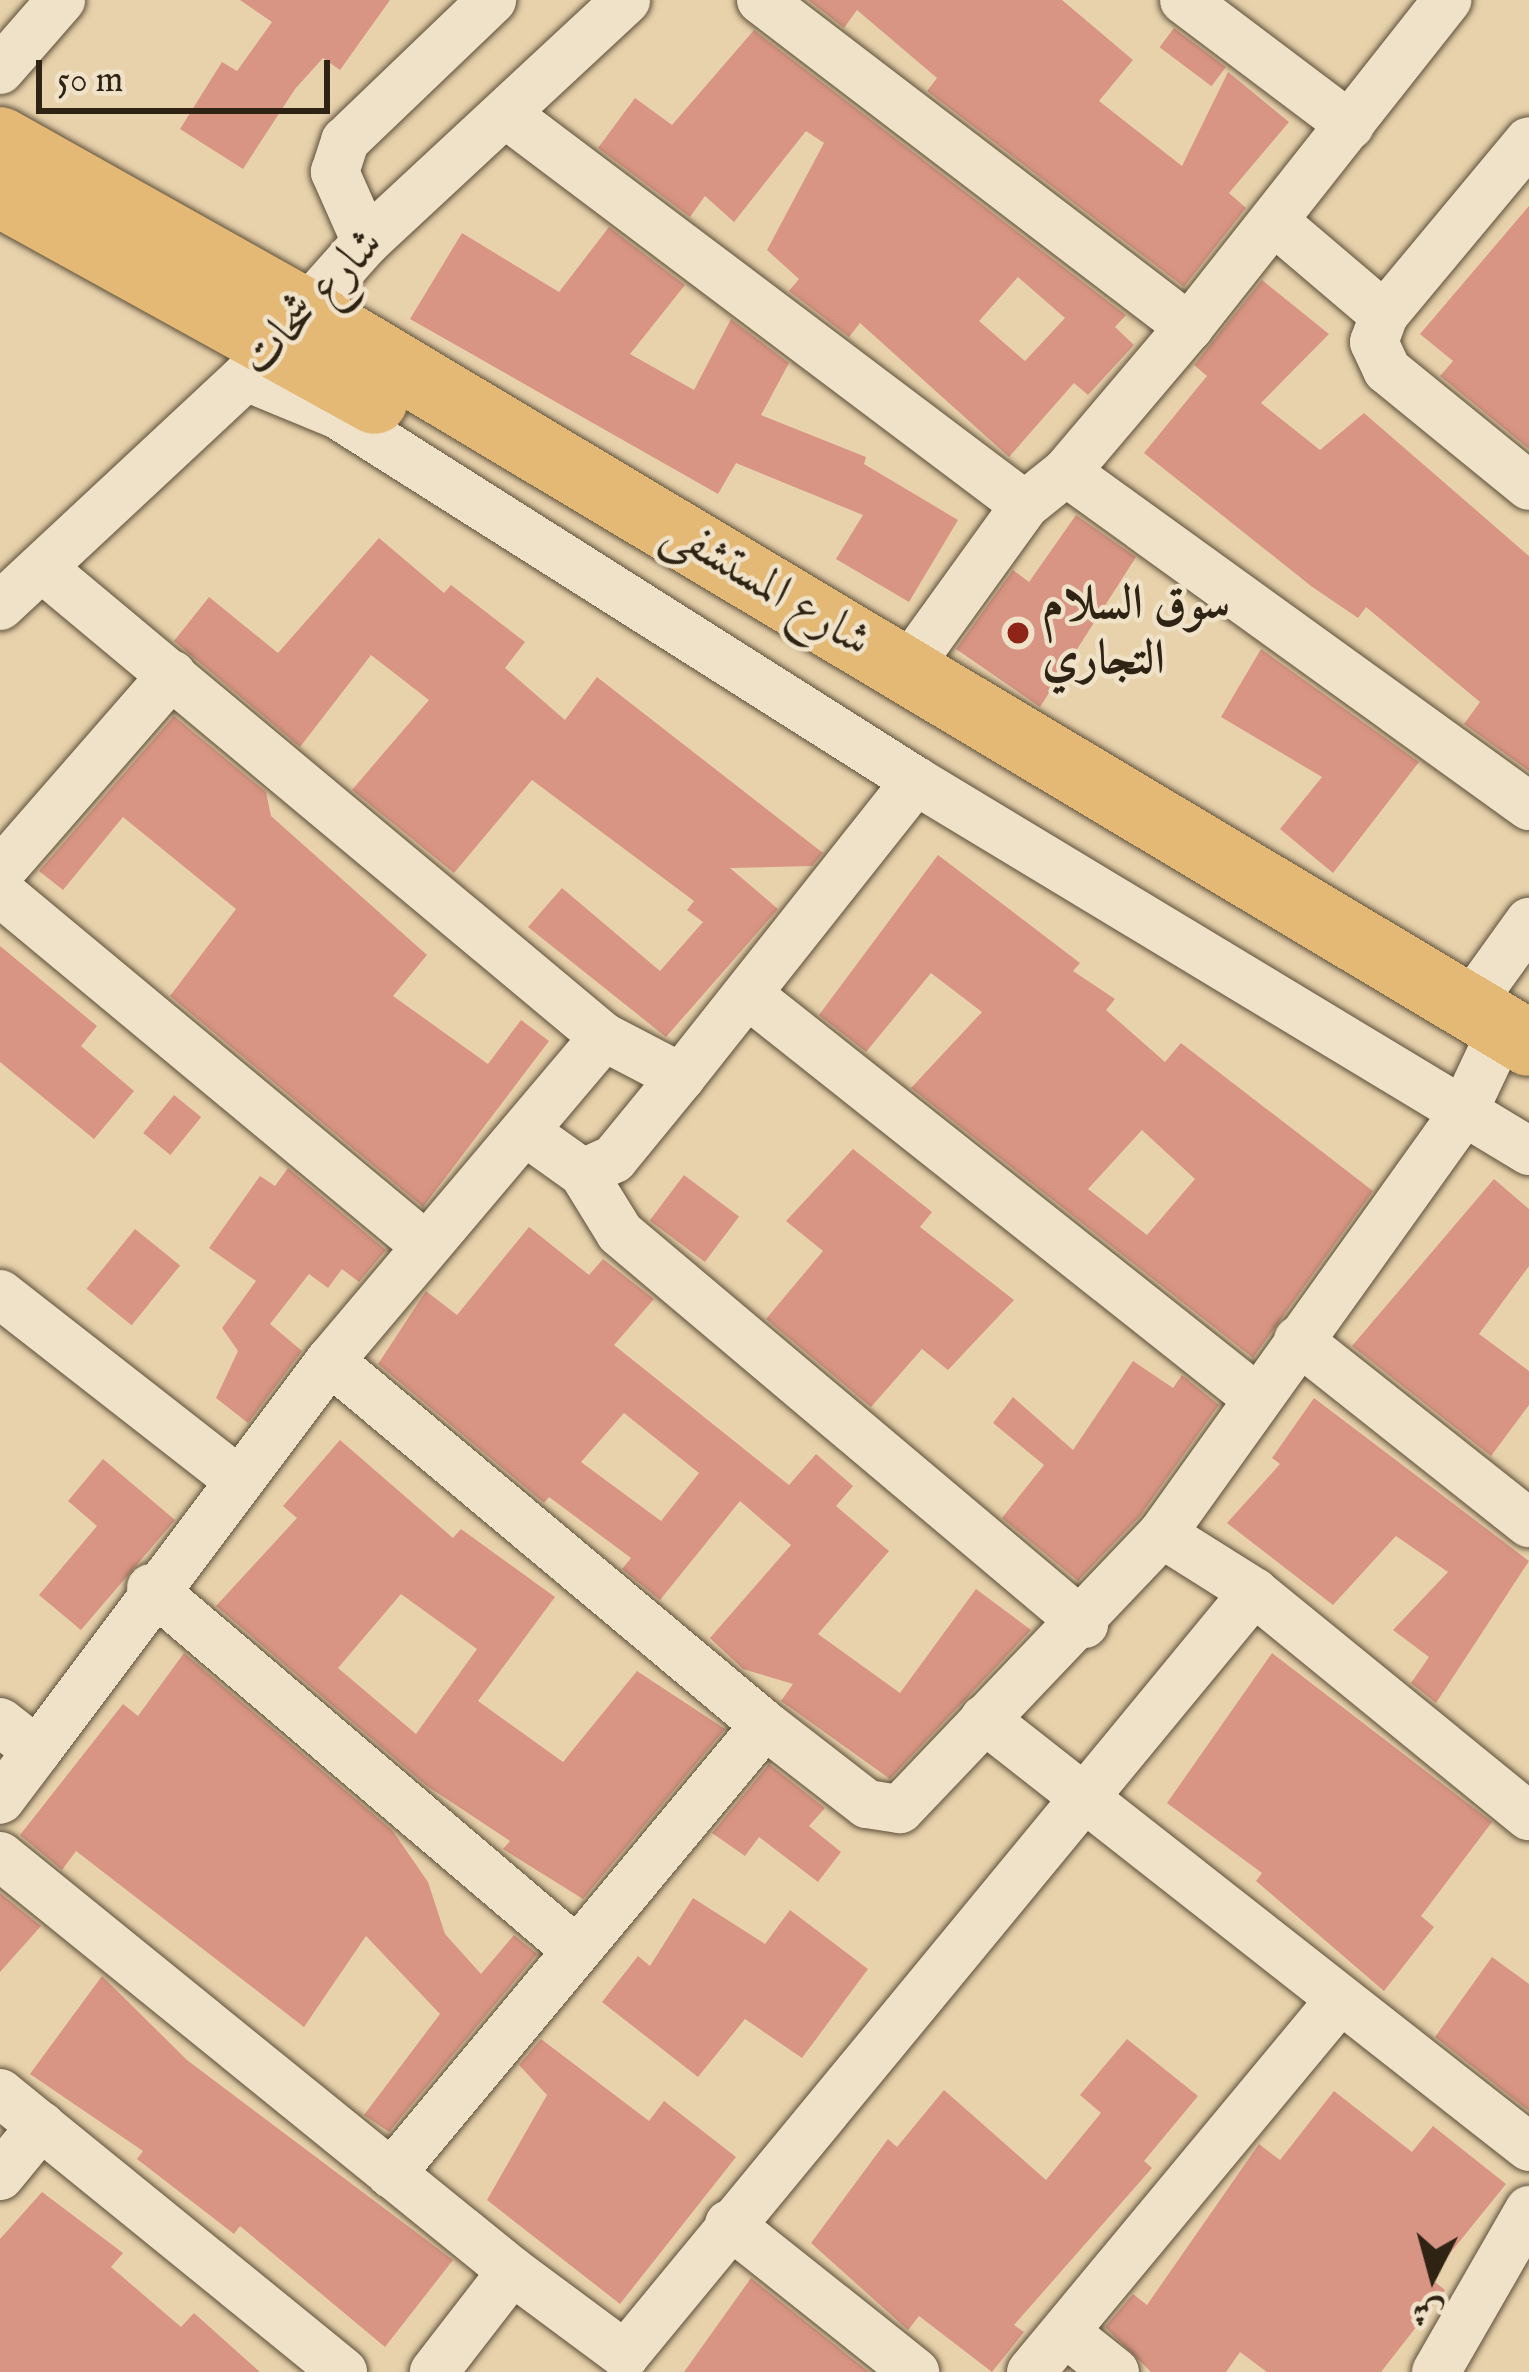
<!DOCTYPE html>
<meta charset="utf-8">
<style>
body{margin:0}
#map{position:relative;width:1529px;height:2372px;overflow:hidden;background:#e8d2ac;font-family:"IM FELL English",Amiri,serif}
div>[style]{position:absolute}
.building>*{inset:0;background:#d99584;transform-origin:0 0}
.roads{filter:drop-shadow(0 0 3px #5d4f39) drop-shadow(0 0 3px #5d4f39)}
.minor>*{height:48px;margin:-24px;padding:0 24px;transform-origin:24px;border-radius:24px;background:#f0e2c9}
.primary>*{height:66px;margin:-33px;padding:0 33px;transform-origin:33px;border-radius:33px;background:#e4b976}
.dots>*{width:33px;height:33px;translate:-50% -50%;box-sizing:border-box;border:6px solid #f0e2c9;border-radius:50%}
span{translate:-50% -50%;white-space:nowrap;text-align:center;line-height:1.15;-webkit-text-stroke:9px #f0e2c9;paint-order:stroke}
.street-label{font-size:48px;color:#2f2313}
.poi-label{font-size:48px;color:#2f2313;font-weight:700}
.left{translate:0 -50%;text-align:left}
.north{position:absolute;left:1373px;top:2216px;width:120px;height:120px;-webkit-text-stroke:9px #f0e2c9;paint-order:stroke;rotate:186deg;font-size:33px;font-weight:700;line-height:48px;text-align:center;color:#2f2313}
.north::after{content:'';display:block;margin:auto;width:42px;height:54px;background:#2f2313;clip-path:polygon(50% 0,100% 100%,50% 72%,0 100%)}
.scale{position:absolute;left:36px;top:60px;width:294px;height:54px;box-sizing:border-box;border:6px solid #2f2313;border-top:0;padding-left:15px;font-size:36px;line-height:42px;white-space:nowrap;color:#2f2313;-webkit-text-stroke:9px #f0e2c9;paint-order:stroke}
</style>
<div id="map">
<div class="building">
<i style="clip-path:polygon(240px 0,390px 0,340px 70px,323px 58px,295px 89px,243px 169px,180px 129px,222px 62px,237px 71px,272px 22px)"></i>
<i style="clip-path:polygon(808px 0,1062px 0,1133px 60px,1099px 101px,1182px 166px,1228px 72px,1289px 122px,1229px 193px,1246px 208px,1184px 287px,927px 91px,937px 78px,857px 10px,844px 28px)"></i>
<i style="left:1174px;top:28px;width:65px;height:24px;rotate:37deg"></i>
<i style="clip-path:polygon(evenodd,754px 30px,1126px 315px,1115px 327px,1134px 345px,1088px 395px,1074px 383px,1009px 457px,860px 323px,849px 337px,789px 291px,799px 279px,767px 250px,824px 143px,806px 131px,734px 222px,705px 196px,690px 217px,598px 148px,635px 98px,672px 125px,754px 30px,1018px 277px,1065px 318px,1025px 361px,979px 321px,1018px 277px)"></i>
<i style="clip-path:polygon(1529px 206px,1529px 449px,1440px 376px,1453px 361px,1420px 334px)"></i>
<i style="clip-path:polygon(609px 227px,685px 285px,630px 354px,694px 390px,731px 319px,789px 363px,761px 415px,866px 457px,864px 464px,958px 520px,909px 602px,836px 559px,863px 515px,736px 463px,718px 494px,410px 319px,462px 233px,559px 292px)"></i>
<i style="clip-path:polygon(1262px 280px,1329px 334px,1261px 403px,1320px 450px,1364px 413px,1529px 556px,1529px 771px,1464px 724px,1480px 702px,1366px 607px,1358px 618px,1311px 586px,1144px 453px,1207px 376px,1194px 365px)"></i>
<i style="clip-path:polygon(1076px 515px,1136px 557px,1040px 707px,956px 649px,1013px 570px,1029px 582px)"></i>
<i style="clip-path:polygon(379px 538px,444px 593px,451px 585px,525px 642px,505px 668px,565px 720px,597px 677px,823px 853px,812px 866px,730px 868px,778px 909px,666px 1037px,528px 927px,562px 888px,660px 971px,703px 922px,687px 910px,694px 901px,532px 780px,454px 873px,352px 790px,429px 700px,371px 655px,300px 747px,174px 641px,209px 597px,278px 653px)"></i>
<i style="clip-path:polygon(1261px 649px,1419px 762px,1333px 873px,1280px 829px,1322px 777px,1221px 717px)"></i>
<i style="clip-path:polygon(174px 716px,266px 792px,271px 816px,427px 955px,393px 996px,488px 1064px,521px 1020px,549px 1041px,423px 1207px,170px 996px,236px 909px,123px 817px,63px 890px,39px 871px)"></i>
<i style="clip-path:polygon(evenodd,938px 855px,1080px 963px,1073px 971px,1115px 999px,1106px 1010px,1165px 1062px,1181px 1043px,1373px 1191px,1253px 1358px,911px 1088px,982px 1012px,931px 973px,866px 1052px,819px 1015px,938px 855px,1142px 1130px,1195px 1179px,1147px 1235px,1088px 1189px,1142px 1130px)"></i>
<i style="clip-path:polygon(0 946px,97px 1026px,81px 1046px,134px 1091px,94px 1139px,0 1062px)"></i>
<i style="left:174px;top:1095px;width:35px;height:49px;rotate:39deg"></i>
<i style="clip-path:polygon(853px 1149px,932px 1212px,920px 1227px,1014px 1300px,948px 1370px,922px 1349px,871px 1407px,766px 1319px,823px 1251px,786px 1221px)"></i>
<i style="clip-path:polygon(288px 1168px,386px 1250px,359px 1282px,342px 1269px,328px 1288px,309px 1274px,270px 1324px,302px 1351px,248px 1423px,216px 1398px,238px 1351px,222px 1328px,256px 1281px,209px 1248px,260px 1176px,275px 1186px)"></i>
<i style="left:684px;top:1175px;width:69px;height:57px;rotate:37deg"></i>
<i style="clip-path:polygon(1494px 1179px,1529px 1209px,1529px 1266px,1479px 1334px,1529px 1371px,1529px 1405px,1491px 1456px,1352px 1346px)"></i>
<i style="clip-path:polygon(evenodd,529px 1227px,589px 1275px,603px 1259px,654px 1299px,614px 1345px,789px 1485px,816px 1454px,853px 1486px,836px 1506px,889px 1551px,818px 1634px,900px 1693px,976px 1589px,1031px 1630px,890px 1779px,781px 1701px,793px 1684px,743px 1669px,710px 1638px,791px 1545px,740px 1501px,660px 1600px,622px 1569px,631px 1558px,549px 1497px,544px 1503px,378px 1364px,426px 1291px,457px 1315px,529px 1227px,624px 1413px,699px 1473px,661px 1521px,581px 1462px,624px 1413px)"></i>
<i style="left:135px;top:1229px;width:58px;height:77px;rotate:39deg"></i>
<i style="clip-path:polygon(1133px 1361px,1173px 1388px,1182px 1375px,1219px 1405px,1140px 1516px,1078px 1581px,1002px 1518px,1044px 1465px,993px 1423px,1013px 1397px,1073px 1450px)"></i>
<i style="clip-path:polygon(1314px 1398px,1529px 1561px,1436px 1703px,1411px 1683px,1429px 1657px,1393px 1630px,1448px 1572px,1396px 1536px,1333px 1605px,1227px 1523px,1280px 1464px,1272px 1458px)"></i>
<i style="clip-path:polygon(evenodd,340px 1440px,453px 1538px,461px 1529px,555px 1597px,478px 1701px,563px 1762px,637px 1671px,725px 1729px,583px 1899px,503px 1849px,510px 1841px,427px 1786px,216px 1606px,297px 1518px,283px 1506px,340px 1440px,401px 1594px,477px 1649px,416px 1734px,338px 1668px,401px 1594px)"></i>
<i style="clip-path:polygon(103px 1459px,175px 1520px,81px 1630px,39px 1595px,97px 1526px,68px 1501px)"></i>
<i style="clip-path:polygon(184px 1653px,392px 1830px,428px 1882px,445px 1934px,481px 1974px,514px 1935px,537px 1954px,389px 2132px,364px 2115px,440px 2014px,366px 1936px,304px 2027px,76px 1851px,62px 1870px,20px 1835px,123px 1704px,138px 1716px)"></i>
<i style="clip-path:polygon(1272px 1653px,1492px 1822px,1421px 1916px,1434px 1927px,1384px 1991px,1256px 1881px,1262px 1873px,1167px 1803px)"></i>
<i style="clip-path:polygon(769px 1764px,825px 1808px,809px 1826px,841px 1852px,818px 1882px,759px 1837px,745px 1856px,712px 1833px)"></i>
<i style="clip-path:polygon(0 1893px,41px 1926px,0 1972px)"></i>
<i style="clip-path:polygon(693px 1898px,765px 1944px,790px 1910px,868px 1969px,802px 2058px,745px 2019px,698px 2077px,602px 2002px,638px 1956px,650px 1966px)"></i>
<i style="clip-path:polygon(1492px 1957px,1529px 1984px,1529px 2111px,1435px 2037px)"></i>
<i style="clip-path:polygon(102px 1976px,187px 2060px,453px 2260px,385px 2347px,240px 2226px,234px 2234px,137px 2159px,143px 2151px,30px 2074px)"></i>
<i style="clip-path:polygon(541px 2039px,649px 2121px,664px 2101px,736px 2157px,620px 2304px,487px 2200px,547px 2095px,519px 2065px)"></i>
<i style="clip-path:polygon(1127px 2039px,1198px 2096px,1144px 2161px,1152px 2168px,1014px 2325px,1024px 2332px,992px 2372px,919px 2316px,908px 2330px,811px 2243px,888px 2139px,897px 2147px,944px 2090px,1046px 2180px,1101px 2113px,1080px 2095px)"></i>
<i style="clip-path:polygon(1334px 2091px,1412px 2152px,1433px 2126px,1506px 2184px,1430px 2278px,1445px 2290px,1381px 2372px,1267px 2372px,1240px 2352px,1226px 2372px,1151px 2372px,1105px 2327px,1133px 2294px,1147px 2305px,1259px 2144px,1280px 2160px)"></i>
<i style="clip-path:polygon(42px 2192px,123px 2253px,111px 2267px,181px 2327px,194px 2313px,260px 2372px,0 2372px,0 2239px)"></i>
<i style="clip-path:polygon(751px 2278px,869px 2372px,684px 2372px)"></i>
</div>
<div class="roads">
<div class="minor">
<i style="left:761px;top:0;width:539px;rotate:37.38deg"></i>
<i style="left:1184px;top:0;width:208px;rotate:37deg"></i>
<i style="left:0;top:70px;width:93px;rotate:-48.9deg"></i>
<i style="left:507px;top:115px;width:648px;rotate:36.98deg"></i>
<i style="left:1276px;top:223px;width:142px;rotate:40.4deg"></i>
<i style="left:1384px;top:315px;width:29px;rotate:110deg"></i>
<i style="left:1374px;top:342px;width:31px;rotate:65deg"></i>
<i style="left:1387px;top:370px;width:183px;rotate:39.2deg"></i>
<i style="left:366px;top:242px;width:77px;rotate:-113.9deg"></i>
<i style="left:335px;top:172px;width:33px;rotate:-72deg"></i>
<i style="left:345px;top:141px;width:204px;rotate:-43.8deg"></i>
<i style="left:1384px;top:315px;width:226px;rotate:-50.2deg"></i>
<i style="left:246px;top:377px;width:100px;rotate:22.4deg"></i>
<i style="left:338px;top:415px;width:684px;rotate:32.34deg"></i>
<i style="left:916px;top:781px;width:716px;rotate:31.11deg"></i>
<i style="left:1066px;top:472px;width:571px;rotate:35.81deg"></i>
<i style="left:42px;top:568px;width:732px;rotate:39.85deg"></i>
<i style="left:604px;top:1037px;width:87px;rotate:27.5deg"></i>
<i style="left:681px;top:1077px;width:106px;rotate:129.3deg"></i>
<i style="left:614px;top:1159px;width:34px;rotate:156deg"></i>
<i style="left:583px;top:1173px;width:65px;rotate:-144.4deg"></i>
<i style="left:0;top:606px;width:336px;rotate:-43deg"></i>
<i style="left:246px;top:377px;width:181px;rotate:-48.4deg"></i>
<i style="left:366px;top:242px;width:355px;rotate:-42.9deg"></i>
<i style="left:906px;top:670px;width:203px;rotate:-54.2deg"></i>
<i style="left:1025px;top:505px;width:53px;rotate:-38.8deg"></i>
<i style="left:1066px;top:472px;width:190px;rotate:-49.7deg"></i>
<i style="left:1189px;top:327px;width:417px;rotate:-51.7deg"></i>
<i style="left:0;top:872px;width:262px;rotate:-48.9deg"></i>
<i style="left:0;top:892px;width:554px;rotate:39.73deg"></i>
<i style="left:751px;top:997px;width:647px;rotate:38.41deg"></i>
<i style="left:1468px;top:1007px;width:105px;rotate:-54.3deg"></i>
<i style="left:681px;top:1077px;width:378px;rotate:-51.6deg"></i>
<i style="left:583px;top:1173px;width:70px;rotate:58.3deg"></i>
<i style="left:620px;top:1233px;width:607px;rotate:40.12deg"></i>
<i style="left:0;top:1294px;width:302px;rotate:38deg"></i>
<i style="left:1298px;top:1340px;width:295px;rotate:38.4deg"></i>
<i style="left:330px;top:1361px;width:567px;rotate:39.92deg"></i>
<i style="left:765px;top:1725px;width:129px;rotate:37.8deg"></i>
<i style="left:867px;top:1804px;width:33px;rotate:9deg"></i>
<i style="left:900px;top:1809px;width:380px;rotate:-46.4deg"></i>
<i style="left:1162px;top:1534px;width:515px;rotate:-54.4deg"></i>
<i style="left:1462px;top:1115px;width:96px;rotate:-64.8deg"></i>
<i style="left:1162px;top:1534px;width:109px;rotate:32.2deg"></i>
<i style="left:1254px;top:1592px;width:355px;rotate:39.2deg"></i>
<i style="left:151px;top:1588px;width:557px;rotate:40.41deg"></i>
<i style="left:984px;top:1719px;width:693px;rotate:38.14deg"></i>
<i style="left:0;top:1722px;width:47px;rotate:38.1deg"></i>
<i style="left:37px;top:1751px;width:61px;rotate:127.1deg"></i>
<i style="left:37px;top:1751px;width:488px;rotate:-53.1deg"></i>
<i style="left:330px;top:1361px;width:424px;rotate:-49.8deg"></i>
<i style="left:0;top:1856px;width:659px;rotate:39.03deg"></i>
<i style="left:512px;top:2271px;width:128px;rotate:127.7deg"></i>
<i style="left:0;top:2093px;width:442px;rotate:39.1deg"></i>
<i style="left:391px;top:2174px;width:584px;rotate:-50.21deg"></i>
<i style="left:0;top:2176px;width:65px;rotate:-50.6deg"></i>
<i style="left:729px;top:2224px;width:238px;rotate:38.5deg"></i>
<i style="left:512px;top:2271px;width:141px;rotate:36.6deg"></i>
<i style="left:625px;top:2355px;width:989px;rotate:-50.5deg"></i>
<i style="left:1065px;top:2332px;width:64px;rotate:38.7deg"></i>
<i style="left:1031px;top:2372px;width:482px;rotate:-50.3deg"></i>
<i style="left:1436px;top:2372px;width:187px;rotate:-60.1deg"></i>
</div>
<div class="primary">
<i style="left:0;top:140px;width:350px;rotate:29.3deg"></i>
<i style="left:305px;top:311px;width:1426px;rotate:30.88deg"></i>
<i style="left:0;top:194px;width:428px;rotate:28.9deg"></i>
</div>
</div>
<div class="dots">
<i style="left:1018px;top:633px;background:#8f2418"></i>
</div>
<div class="street-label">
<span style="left:313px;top:303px;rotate:-47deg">شارع شحات</span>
<span style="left:767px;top:587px;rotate:31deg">شارع المستشفى</span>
</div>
<div class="poi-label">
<span class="left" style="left:1042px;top:633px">سوق السلام<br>التجاري</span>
</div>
<div class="north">ش</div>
<div class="scale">50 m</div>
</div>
